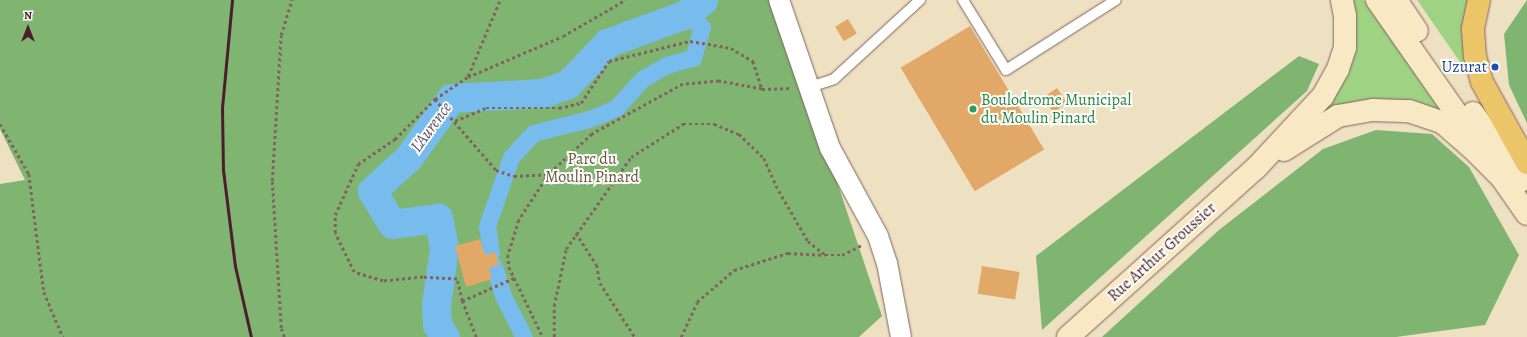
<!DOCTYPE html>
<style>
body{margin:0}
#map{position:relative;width:1527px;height:337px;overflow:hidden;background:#eee1c2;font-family:Alegreya,serif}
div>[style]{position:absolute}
.green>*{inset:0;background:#9fd383}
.forest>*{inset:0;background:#7fb571}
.canal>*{height:17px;margin:-8.5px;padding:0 8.5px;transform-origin:8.5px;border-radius:8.5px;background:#78bcee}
.river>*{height:29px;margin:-14.5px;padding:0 14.5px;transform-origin:14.5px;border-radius:14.5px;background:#78bcee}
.building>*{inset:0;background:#e1a868;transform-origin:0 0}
.path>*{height:2.5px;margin-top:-1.25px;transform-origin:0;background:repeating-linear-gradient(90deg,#836360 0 3px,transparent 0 6px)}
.roads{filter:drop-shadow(0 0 1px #836360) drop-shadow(0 0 1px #836360)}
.lane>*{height:10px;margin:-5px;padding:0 5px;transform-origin:5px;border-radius:5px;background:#fff}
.street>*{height:20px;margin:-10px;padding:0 10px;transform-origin:10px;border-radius:10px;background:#fff}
.secondary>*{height:22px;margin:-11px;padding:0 11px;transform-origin:11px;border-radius:11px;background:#f8e8c3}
.primary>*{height:22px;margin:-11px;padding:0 11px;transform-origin:11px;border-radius:11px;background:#edc569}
.rail>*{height:3px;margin:-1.5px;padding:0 1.5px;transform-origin:1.5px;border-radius:1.5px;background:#4a1f2b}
.dots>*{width:11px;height:11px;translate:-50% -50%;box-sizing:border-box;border:2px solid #fdfcf7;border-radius:50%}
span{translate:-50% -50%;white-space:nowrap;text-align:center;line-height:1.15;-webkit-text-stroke:4px #fdfcf7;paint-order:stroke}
.transit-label{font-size:16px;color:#164399}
.right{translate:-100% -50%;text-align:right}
.leisure-label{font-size:16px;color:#27864d}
.left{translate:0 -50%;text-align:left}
.park-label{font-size:16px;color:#645545}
.street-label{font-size:16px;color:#4a1f2b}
.water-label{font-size:17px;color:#5a566f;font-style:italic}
.north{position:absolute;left:8px;top:8px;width:40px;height:40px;-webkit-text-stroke:3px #fdfcf7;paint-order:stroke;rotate:0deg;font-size:11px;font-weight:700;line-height:16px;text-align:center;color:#4a1f2b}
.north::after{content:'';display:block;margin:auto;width:14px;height:18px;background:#4a1f2b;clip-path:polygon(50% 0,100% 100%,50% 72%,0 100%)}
</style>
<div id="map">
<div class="green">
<i style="clip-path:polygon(1351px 0,1364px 0,1445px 117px,1317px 116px)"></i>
<i style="clip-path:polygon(1417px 0,1468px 0,1463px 31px,1467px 72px)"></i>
</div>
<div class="forest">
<i style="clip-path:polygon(0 0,776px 0,882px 316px,859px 337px,0 337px,0 184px,25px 180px,0 129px)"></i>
<i style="clip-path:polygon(1527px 0,1527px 123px,1509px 85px,1504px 34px)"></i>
<i style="clip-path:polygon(1299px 56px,1319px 64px,1307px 91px,1042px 330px,1036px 256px)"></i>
<i style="clip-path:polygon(1376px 130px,1432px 134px,1469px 167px,1519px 255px,1485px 325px,1396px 337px,1102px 337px,1219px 230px,1323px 149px)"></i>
</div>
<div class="canal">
<i style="left:491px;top:253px;width:27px;rotate:-98deg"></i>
<i style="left:487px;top:226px;width:73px;rotate:-70.8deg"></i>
<i style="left:511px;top:157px;width:33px;rotate:-47deg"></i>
<i style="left:533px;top:133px;width:58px;rotate:-14deg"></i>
<i style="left:589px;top:119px;width:29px;rotate:-22deg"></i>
<i style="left:616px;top:108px;width:39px;rotate:-48deg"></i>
<i style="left:642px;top:79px;width:28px;rotate:-30deg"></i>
<i style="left:666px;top:65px;width:28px;rotate:-15deg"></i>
<i style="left:693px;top:58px;width:32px;rotate:-74deg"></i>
<i style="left:702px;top:27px;width:21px;rotate:-141deg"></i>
<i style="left:494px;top:266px;width:31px;rotate:73deg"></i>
<i style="left:503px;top:296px;width:46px;rotate:62.9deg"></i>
</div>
<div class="river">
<i style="left:445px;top:337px;width:15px;rotate:-122deg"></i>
<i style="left:437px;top:324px;width:20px;rotate:-93deg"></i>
<i style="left:436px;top:304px;width:57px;rotate:-81.9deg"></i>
<i style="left:444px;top:248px;width:31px;rotate:-101deg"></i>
<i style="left:438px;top:218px;width:46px;rotate:172.6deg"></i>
<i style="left:392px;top:224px;width:39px;rotate:-121deg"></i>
<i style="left:372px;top:191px;width:50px;rotate:-42.6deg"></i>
<i style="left:409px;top:157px;width:72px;rotate:-54.6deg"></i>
<i style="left:451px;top:98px;width:92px;rotate:-3.1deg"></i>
<i style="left:543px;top:93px;width:27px;rotate:-20deg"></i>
<i style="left:568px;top:84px;width:57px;rotate:-46.4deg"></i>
<i style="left:607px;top:43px;width:84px;rotate:-20.2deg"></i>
<i style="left:686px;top:14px;width:22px;rotate:-39deg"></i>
</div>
<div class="building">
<i style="left:848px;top:19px;width:17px;height:15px;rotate:59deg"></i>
<i style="left:970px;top:26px;width:144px;height:81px;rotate:59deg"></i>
<i style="left:1057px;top:88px;width:18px;height:17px;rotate:56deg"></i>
<i style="clip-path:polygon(480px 239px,485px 255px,495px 252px,499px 265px,489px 268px,492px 279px,466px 287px,455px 246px)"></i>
<i style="left:982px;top:266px;width:38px;height:28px;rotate:9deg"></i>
</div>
<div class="path">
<i style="left:468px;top:76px;width:82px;rotate:-67.2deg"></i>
<i style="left:762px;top:89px;width:30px;rotate:-2deg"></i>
<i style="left:435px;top:99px;width:94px;rotate:49.3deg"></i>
<i style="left:496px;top:170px;width:19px;rotate:18deg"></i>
<i style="left:514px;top:176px;width:35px;rotate:-3deg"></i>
<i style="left:455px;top:121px;width:34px;rotate:-23deg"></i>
<i style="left:486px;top:108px;width:73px"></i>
<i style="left:559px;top:108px;width:23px;rotate:-13deg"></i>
<i style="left:581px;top:103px;width:50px;rotate:-56.3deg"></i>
<i style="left:609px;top:61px;width:83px;rotate:-13.9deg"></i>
<i style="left:690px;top:41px;width:42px;rotate:9.7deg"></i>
<i style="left:731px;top:48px;width:26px;rotate:31deg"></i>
<i style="left:753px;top:61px;width:29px;rotate:72deg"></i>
<i style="left:762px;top:89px;width:44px;rotate:-169.5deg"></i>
<i style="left:719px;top:81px;width:36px;rotate:175deg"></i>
<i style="left:683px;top:84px;width:104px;rotate:151.2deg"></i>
<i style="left:592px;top:134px;width:59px;rotate:137.1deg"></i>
<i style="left:549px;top:174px;width:55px;rotate:123.1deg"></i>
<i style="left:519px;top:220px;width:37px;rotate:107deg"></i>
<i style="left:508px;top:255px;width:12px;rotate:85deg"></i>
<i style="left:509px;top:267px;width:78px;rotate:64.1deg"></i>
<i style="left:0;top:124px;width:58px;rotate:59.9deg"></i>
<i style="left:29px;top:174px;width:119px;rotate:82.8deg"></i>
<i style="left:44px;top:292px;width:49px;rotate:67.1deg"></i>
<i style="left:576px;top:233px;width:38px;rotate:57deg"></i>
<i style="left:597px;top:265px;width:18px;rotate:81deg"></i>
<i style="left:600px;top:283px;width:64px;rotate:57.1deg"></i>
<i style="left:462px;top:301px;width:57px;rotate:-23.9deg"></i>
<i style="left:284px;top:337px;width:9px;rotate:-108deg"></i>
<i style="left:281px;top:328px;width:147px;rotate:-93.5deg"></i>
<i style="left:272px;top:181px;width:146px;rotate:-86.5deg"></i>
<i style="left:281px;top:35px;width:37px;rotate:-73deg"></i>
<i style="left:476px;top:337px;width:39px;rotate:-111deg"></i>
<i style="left:462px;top:301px;width:23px;rotate:-103deg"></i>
<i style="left:457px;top:279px;width:34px;rotate:-177deg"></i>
<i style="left:423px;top:277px;width:40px;rotate:174.3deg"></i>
<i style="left:383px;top:281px;width:30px;rotate:-163deg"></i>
<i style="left:354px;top:272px;width:43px;rotate:-116deg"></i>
<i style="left:335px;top:233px;width:18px;rotate:-90deg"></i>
<i style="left:335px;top:215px;width:56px;rotate:-65.7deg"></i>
<i style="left:358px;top:164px;width:45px;rotate:-34deg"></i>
<i style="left:395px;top:139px;width:57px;rotate:-45deg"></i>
<i style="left:435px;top:99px;width:40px;rotate:-34deg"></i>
<i style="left:468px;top:77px;width:103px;rotate:-23.3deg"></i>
<i style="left:563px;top:36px;width:72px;rotate:-30.1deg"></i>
<i style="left:554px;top:337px;width:31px;rotate:-90deg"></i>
<i style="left:554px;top:306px;width:58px;rotate:-78.1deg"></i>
<i style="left:566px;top:249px;width:113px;rotate:-54.8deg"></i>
<i style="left:631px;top:157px;width:62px;rotate:-32.4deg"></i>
<i style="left:683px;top:124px;width:31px"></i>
<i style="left:714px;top:124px;width:27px;rotate:22deg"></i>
<i style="left:739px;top:134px;width:35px;rotate:44deg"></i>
<i style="left:764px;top:158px;width:36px;rotate:66deg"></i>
<i style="left:779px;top:191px;width:58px;rotate:59.9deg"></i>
<i style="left:808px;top:241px;width:22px;rotate:39deg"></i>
<i style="left:825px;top:255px;width:17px"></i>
<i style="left:842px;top:255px;width:22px;rotate:-27deg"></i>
<i style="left:681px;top:337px;width:38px;rotate:-65deg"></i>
<i style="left:697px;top:302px;width:49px;rotate:-40.9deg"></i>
<i style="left:734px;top:270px;width:57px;rotate:-17.5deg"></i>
<i style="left:788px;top:253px;width:37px;rotate:3deg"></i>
</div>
<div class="roads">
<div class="lane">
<i style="left:963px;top:0;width:82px;rotate:58.4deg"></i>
<i style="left:1006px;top:70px;width:130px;rotate:-32.5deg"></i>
<i style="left:810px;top:87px;width:25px;rotate:-18deg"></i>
<i style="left:834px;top:79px;width:117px;rotate:-42.6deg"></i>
</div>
<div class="street">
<i style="left:779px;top:0;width:157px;rotate:71deg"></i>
<i style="left:830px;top:148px;width:100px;rotate:61.4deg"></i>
<i style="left:878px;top:236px;width:28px;rotate:72deg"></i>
<i style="left:887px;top:263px;width:75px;rotate:79.3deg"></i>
</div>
<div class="secondary">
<i style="left:1377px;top:0;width:171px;rotate:55deg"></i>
<i style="left:1396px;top:0;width:37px;rotate:56deg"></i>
<i style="left:1473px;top:113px;width:83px;rotate:54.8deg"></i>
<i style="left:1284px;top:150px;width:64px;rotate:-32.2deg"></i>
<i style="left:1338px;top:116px;width:36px;rotate:-10deg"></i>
<i style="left:1373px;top:110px;width:36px;rotate:2deg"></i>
<i style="left:1409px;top:111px;width:36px;rotate:19deg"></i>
<i style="left:1443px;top:123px;width:38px;rotate:41deg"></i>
<i style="left:1472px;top:148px;width:48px;rotate:45deg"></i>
<i style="left:1497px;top:171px;width:52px;rotate:55.1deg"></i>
<i style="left:1068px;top:337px;width:253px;rotate:-42deg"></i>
<i style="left:1256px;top:168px;width:98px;rotate:-47.1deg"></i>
<i style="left:1323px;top:96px;width:31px;rotate:-61deg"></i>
<i style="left:1338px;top:69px;width:22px;rotate:-72deg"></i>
<i style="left:1345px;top:48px;width:32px;rotate:-90deg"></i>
<i style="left:1345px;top:16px;width:16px;rotate:-101deg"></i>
</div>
<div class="primary">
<i style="left:1479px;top:0;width:30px;rotate:102deg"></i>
<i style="left:1473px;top:29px;width:27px;rotate:86deg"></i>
<i style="left:1475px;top:56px;width:27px;rotate:75deg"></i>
<i style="left:1482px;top:82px;width:93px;rotate:60.9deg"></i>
</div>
</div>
<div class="rail">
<i style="left:232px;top:0;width:108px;rotate:95.3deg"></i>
<i style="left:222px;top:108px;width:62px;rotate:89.1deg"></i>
<i style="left:223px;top:170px;width:97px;rotate:82.9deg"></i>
<i style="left:235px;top:266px;width:73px;rotate:77.3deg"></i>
</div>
<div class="dots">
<i style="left:1495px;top:67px;background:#1a4fb4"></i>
<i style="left:973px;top:109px;background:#2e9e5b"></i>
</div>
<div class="transit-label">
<span class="right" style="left:1487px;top:67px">Uzurat</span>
</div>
<div class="leisure-label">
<span class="left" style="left:981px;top:109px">Boulodrome Municipal<br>du Moulin Pinard</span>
</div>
<div class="park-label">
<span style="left:592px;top:168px">Parc du<br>Moulin Pinard</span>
</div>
<div class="street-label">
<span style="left:1162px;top:252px;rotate:-42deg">Rue Arthur Groussier</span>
</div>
<div class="water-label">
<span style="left:431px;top:127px;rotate:-54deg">L'Aurence</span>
</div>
<div class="north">N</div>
</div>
